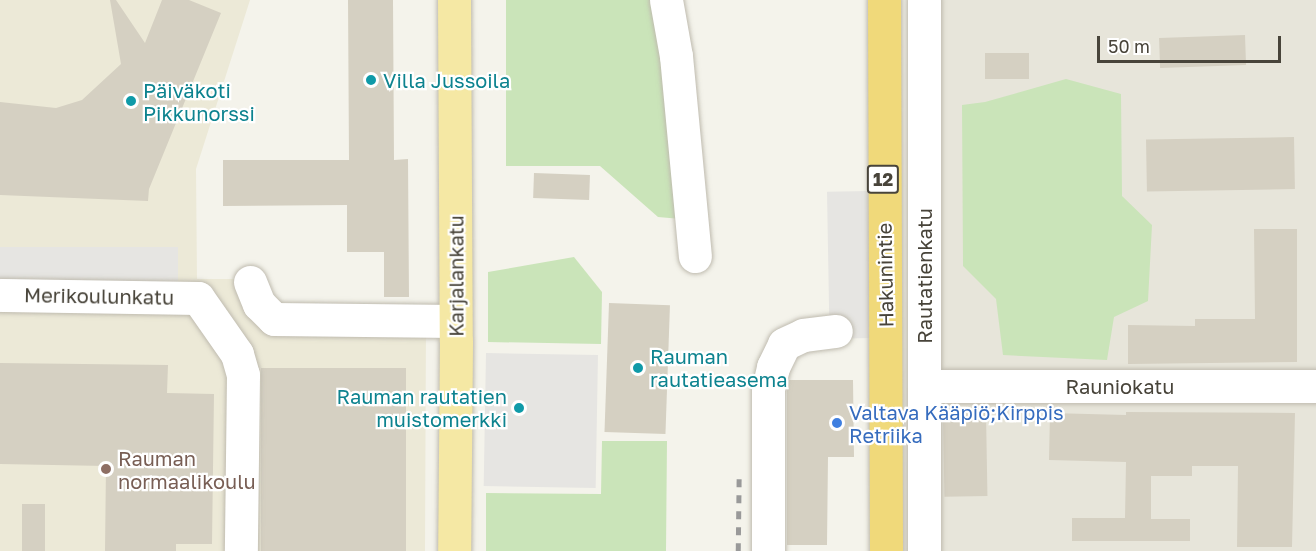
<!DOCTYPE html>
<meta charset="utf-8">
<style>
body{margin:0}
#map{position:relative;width:1316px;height:551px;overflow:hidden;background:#f4f3eb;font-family:"Golos Text",sans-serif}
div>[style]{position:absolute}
.residential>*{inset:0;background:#e7e5da;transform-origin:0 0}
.education>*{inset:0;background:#ece9d7}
.green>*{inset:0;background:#cae4b9}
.parking>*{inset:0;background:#e6e5e2;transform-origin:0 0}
.building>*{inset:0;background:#d5d0c2;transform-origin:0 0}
.roads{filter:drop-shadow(0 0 2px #bfbbaf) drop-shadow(0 0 2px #bfbbaf)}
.minor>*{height:33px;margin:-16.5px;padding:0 16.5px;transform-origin:16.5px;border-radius:16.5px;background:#fff}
.major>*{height:33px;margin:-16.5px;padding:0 16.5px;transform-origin:16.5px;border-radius:16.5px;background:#f5e8a4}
.highway>*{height:33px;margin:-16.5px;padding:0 16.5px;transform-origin:16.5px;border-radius:16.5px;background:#f0d97a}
.rail>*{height:4.5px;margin-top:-2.25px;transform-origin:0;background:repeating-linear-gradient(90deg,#999 0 8px,transparent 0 16px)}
.dots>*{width:16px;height:16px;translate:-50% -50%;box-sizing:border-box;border:3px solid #fff;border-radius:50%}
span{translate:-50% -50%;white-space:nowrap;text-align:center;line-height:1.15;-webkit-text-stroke:4.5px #fff;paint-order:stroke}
.shield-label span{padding:2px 4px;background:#fff;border:2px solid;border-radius:4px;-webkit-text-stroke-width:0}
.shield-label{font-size:18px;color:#48443a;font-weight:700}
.culture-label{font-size:20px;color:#0d838f}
.left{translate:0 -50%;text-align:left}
.right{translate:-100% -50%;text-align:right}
.street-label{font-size:20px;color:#48443a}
.shop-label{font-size:20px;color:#366cbe}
.education-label{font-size:20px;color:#785e54}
.scale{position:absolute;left:1097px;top:36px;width:184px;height:27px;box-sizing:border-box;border:3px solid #48443a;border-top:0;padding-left:8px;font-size:18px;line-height:21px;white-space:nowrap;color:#48443a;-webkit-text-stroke:4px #fff;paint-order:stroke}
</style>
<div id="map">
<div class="residential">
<i style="left:940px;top:0;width:376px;height:551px"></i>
</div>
<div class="education">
<i style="clip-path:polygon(0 0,250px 0,196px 169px,197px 279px,237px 279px,266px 325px,426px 325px,425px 551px,0 551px)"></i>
</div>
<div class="green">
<i style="clip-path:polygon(506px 0,656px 0,681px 219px,658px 217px,600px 166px,506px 166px)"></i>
<i style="clip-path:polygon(1066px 79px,1121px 94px,1122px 196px,1152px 225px,1148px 301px,1114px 317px,1107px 360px,1003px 355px,996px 299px,963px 266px,962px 105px,985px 102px)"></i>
<i style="clip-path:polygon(574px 257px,602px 292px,601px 344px,488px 342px,488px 272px)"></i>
<i style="clip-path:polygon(602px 441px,667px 441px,666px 551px,486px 551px,486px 493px,601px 494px)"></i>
</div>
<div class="parking">
<i style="left:870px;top:191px;width:147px;height:43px;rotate:89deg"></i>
<i style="left:0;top:247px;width:178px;height:59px"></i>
<i style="left:486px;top:353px;width:112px;height:133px;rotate:1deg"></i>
</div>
<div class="building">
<i style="clip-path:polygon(110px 0,116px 0,145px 43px,162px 0,189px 0,221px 13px,149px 189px,148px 201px,0 195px,0 102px,56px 108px,82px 100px,121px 64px)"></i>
<i style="clip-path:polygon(348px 0,393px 0,394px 160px,408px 159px,409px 297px,384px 297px,384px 252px,347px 252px,347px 205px,223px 206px,223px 160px,349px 160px)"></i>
<i style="left:1245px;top:35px;width:30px;height:86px;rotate:88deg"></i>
<i style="left:985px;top:53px;width:44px;height:26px"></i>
<i style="left:1294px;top:137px;width:52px;height:148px;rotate:89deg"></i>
<i style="left:534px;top:173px;width:56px;height:25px;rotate:2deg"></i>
<i style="clip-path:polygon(1254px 229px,1297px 229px,1297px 362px,1128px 364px,1128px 325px,1195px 326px,1195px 319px,1255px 319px)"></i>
<i style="left:609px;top:303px;width:61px;height:129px;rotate:2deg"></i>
<i style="clip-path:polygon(0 363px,168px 365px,167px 393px,214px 394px,212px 544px,176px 544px,176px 551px,105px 551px,106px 466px,0 464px)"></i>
<i style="left:261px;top:368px;width:145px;height:183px"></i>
<i style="clip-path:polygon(789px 380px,853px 380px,854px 457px,828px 457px,827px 545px,787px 545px,787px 391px)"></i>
<i style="clip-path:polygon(1126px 412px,1295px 413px,1292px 547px,1237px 547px,1238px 466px,1192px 466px,1192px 476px,1151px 476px,1151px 519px,1190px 519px,1190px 541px,1072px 541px,1072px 518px,1125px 518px,1126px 462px,1049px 460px,1050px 413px,1126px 415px)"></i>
<i style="left:986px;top:413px;width:83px;height:43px;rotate:89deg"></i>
<i style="left:22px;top:504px;width:23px;height:47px"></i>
</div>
<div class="roads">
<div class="minor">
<i style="left:666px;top:0;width:57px;rotate:79.9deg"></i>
<i style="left:676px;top:56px;width:201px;rotate:84.6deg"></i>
<i style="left:250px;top:282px;width:24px;rotate:68deg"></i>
<i style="left:259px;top:304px;width:21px;rotate:45deg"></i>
<i style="left:274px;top:319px;width:181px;rotate:0.6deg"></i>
<i style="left:0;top:295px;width:198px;rotate:0.9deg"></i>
<i style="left:198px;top:298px;width:68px;rotate:55.1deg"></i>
<i style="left:237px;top:354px;width:22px;rotate:74deg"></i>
<i style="left:243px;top:375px;width:176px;rotate:90.7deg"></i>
<i style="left:924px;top:386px;width:392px"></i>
<i style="left:768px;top:551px;width:162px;rotate:-90deg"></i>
<i style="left:768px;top:389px;width:23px;rotate:-77deg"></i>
<i style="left:773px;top:367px;width:25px;rotate:-64deg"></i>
<i style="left:784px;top:344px;width:21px;rotate:-25deg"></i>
<i style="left:803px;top:335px;width:33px;rotate:-7deg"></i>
<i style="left:924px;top:551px;width:551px;rotate:-90deg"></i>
</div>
<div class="major">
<i style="left:454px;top:0;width:341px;rotate:89.7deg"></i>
<i style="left:456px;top:341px;width:210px;rotate:90.5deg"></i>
</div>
<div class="highway">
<i style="left:884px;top:0;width:551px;rotate:89.79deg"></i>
</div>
</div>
<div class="rail">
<i style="left:738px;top:551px;width:77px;rotate:-89.3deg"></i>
</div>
<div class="dots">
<i style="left:371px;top:80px;background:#0f9aa8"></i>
<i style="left:131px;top:101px;background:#0f9aa8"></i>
<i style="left:638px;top:368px;background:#0f9aa8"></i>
<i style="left:519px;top:408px;background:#0f9aa8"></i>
<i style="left:837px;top:423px;background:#3f7fe0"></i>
<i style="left:106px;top:469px;background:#8d6e63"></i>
</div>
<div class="shield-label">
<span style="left:883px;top:179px">12</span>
</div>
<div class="culture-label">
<span class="left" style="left:383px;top:80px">Villa Jussoila</span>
<span class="left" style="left:143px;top:102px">Päiväkoti<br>Pikkunorssi</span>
<span class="left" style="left:650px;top:368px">Rauman<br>rautatieasema</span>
<span class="right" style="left:507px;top:408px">Rauman rautatien<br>muistomerkki</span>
</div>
<div class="street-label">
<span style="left:885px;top:275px;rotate:-91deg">Hakunintie</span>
<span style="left:456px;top:276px;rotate:-90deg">Karjalankatu</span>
<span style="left:924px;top:276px;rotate:-90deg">Rautatienkatu</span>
<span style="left:99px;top:296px;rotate:1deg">Merikoulunkatu</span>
<span style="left:1120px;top:386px">Rauniokatu</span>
</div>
<div class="shop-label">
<span class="left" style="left:849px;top:424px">Valtava Kääpiö;Kirppis<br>Retriika</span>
</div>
<div class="education-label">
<span class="left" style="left:118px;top:470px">Rauman<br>normaalikoulu</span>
</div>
<div class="scale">50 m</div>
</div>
